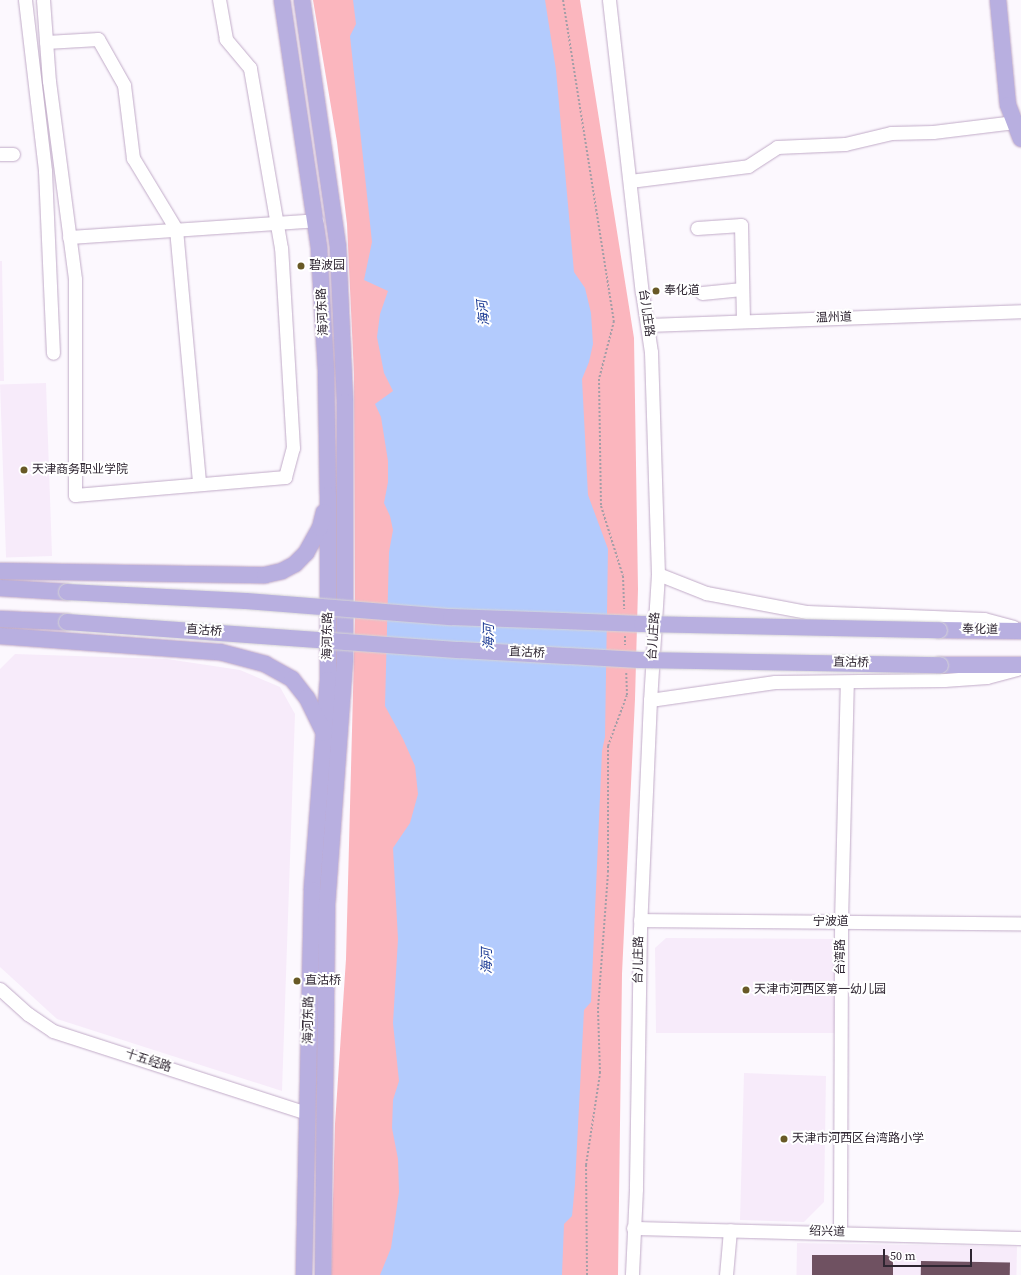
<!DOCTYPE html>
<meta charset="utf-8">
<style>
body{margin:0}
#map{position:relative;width:1021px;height:1275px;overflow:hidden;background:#fcf8fe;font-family:"Source Serif 4","Noto Sans SC",serif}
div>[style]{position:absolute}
.built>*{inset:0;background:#f7ebfa;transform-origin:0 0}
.green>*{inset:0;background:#fbb6be}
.water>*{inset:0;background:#b3cbfd}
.building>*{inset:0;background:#6f5161;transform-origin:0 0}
.path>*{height:2px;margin-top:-1px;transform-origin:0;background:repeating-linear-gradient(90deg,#a49ea7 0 2px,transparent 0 4px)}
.roads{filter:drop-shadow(0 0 1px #c1abc8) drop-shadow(0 0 1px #c1abc8)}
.minor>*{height:13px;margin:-6.5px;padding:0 6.5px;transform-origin:6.5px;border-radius:6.5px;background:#fff}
.major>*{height:16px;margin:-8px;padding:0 8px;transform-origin:8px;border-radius:8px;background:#b8afe0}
.bridges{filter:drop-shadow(0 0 1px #d5d3d6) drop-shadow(0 0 1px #d5d3d6)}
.major-bridge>*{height:16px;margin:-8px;padding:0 8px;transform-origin:8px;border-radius:8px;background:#b8afe0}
.dots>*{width:11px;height:11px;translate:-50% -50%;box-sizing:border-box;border:2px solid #fff;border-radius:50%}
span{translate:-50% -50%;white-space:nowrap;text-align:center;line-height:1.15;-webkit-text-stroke:4px #fff;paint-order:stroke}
.poi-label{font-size:12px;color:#2e2531}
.left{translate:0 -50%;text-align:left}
.street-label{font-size:12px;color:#2e2531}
.water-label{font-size:13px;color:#153591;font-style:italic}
.scale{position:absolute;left:883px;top:1249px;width:89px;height:18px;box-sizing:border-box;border:2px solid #2e2531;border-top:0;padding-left:5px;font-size:12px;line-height:14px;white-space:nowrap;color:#2e2531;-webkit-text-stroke:3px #fff;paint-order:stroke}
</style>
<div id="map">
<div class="built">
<i style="clip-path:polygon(0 261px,2px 261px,4px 381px,0 381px)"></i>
<i style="left:46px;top:383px;width:173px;height:46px;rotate:88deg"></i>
<i style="clip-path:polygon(15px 654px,167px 659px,240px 670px,280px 687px,295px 714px,282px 1091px,57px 1019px,0 967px,0 669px)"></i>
<i style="clip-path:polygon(666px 938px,837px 939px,836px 1033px,656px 1033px,655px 948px)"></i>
<i style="clip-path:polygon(744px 1073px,826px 1076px,824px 1202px,804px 1222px,740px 1220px)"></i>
<i style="left:797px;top:1243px;width:220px;height:32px;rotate:1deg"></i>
</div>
<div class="green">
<i style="clip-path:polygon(313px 0,580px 0,634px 338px,638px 589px,635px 699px,622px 974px,618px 1275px,331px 1275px,335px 1124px,346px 959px,355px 616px,354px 375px,347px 224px,337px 142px)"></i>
</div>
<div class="water">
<i style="clip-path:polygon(353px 0,545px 0,556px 70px,574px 272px,585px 288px,591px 313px,593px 344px,589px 362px,582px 379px,588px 495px,608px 549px,605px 737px,602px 751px,591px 1002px,584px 1010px,575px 1184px,572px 1216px,564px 1224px,562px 1275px,380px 1275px,391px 1248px,399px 1192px,398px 1159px,392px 1128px,393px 1100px,399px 1081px,393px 1023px,398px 939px,393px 848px,410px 823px,418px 794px,415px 766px,403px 739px,385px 706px,389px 552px,393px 530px,390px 516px,384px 503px,388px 482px,388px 461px,381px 417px,375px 404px,393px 391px,384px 373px,377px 337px,380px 314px,388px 291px,364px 280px,372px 242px,350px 36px,356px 24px)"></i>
</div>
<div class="building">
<i style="left:812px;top:1255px;width:81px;height:20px"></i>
<i style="left:921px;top:1261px;width:89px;height:14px;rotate:1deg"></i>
</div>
<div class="path">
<i style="left:563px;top:0;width:325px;rotate:81deg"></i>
<i style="left:614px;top:321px;width:60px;rotate:104.5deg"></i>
<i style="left:599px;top:379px;width:127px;rotate:89.1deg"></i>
<i style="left:601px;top:506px;width:73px;rotate:72.6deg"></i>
<i style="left:623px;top:576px;width:33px;rotate:88deg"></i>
<i style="left:625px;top:636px;width:9px;rotate:90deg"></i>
<i style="left:587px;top:1275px;width:110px;rotate:-90.5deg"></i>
<i style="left:586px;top:1165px;width:93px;rotate:-81.3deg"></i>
<i style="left:600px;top:1073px;width:64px;rotate:-91.8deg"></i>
<i style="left:598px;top:1009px;width:137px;rotate:-85.8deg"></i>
<i style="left:608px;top:872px;width:126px;rotate:-90deg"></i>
<i style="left:608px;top:746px;width:54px;rotate:-69.6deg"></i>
<i style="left:627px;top:695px;width:23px;rotate:-92deg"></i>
</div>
<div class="roads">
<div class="minor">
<i style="left:25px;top:0;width:172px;rotate:83.3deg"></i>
<i style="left:45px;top:171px;width:182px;rotate:87.5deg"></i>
<i style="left:43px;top:0;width:81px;rotate:85.8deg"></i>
<i style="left:49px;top:81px;width:200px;rotate:82.5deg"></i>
<i style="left:75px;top:279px;width:216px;rotate:90deg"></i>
<i style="left:75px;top:495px;width:211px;rotate:-4.9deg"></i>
<i style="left:285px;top:477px;width:30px;rotate:-75deg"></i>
<i style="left:293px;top:448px;width:200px;rotate:-93.4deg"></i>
<i style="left:281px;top:248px;width:183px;rotate:-99.8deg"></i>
<i style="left:250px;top:68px;width:38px;rotate:-130deg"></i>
<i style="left:226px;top:39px;width:40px;rotate:-100deg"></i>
<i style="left:609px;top:0;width:294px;rotate:83.6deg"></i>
<i style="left:642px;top:292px;width:61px;rotate:81.5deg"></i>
<i style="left:651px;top:352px;width:222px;rotate:88.2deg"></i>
<i style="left:658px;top:574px;width:126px;rotate:93.6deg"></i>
<i style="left:650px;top:700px;width:230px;rotate:92.5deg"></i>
<i style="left:640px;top:930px;width:259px;rotate:90.9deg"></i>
<i style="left:636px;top:1189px;width:86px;rotate:92.7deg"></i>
<i style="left:46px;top:42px;width:52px;rotate:-3.3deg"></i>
<i style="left:98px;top:39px;width:53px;rotate:60.5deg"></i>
<i style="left:124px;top:85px;width:74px;rotate:83deg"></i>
<i style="left:133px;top:158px;width:83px;rotate:58.8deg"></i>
<i style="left:176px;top:229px;width:256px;rotate:84.8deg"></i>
<i style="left:0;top:154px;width:13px"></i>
<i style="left:630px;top:181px;width:119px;rotate:-7.2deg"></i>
<i style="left:748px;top:166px;width:35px;rotate:-33deg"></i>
<i style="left:777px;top:147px;width:68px;rotate:-2.5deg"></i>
<i style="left:845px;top:144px;width:47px;rotate:-13.4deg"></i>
<i style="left:891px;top:133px;width:42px;rotate:-1.4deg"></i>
<i style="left:933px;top:132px;width:82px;rotate:-7deg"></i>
<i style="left:697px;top:228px;width:44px;rotate:-3.9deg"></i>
<i style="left:741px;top:225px;width:96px;rotate:88.8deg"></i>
<i style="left:69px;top:237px;width:248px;rotate:-3.9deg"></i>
<i style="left:702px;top:293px;width:40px;rotate:-5.7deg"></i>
<i style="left:648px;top:325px;width:373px;rotate:-2.1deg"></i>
<i style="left:658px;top:574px;width:52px;rotate:21.6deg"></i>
<i style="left:706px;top:593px;width:103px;rotate:10.7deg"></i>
<i style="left:807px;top:612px;width:177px;rotate:2.3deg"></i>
<i style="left:984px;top:619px;width:30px;rotate:15deg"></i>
<i style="left:650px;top:700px;width:126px;rotate:-8.2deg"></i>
<i style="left:775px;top:682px;width:169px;rotate:-0.7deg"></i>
<i style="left:944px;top:680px;width:43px;rotate:-4deg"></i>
<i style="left:987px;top:677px;width:31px;rotate:-15deg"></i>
<i style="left:640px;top:920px;width:381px;rotate:0.5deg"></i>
<i style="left:0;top:989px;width:38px;rotate:42deg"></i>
<i style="left:28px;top:1014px;width:30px;rotate:34deg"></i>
<i style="left:53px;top:1031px;width:267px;rotate:17.9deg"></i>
<i style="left:633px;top:1228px;width:388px;rotate:1.5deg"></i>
<i style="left:840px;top:1233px;width:311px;rotate:-89.8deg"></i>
<i style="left:841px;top:922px;width:240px;rotate:-88.6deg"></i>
<i style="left:726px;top:1275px;width:45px;rotate:-84.9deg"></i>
</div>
<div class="major">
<i style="left:282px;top:0;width:252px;rotate:81.5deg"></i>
<i style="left:319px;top:249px;width:123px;rotate:86.7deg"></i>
<i style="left:326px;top:372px;width:123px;rotate:89.1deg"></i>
<i style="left:328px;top:495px;width:185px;rotate:90deg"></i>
<i style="left:328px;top:680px;width:211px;rotate:94.4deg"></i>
<i style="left:312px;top:890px;width:385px;rotate:91.2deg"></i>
<i style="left:302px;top:0;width:250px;rotate:81.7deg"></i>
<i style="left:338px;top:247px;width:155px;rotate:87.4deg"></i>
<i style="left:345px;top:402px;width:257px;rotate:90deg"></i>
<i style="left:345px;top:659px;width:244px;rotate:94.2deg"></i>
<i style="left:327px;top:902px;width:373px;rotate:90.6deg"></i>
<i style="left:998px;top:0;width:105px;rotate:84.6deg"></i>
<i style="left:1008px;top:105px;width:36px;rotate:69deg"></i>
<i style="left:0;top:571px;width:265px;rotate:0.9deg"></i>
<i style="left:265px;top:575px;width:17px;rotate:-13deg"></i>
<i style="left:282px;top:571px;width:15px;rotate:-28deg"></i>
<i style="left:295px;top:564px;width:16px;rotate:-45deg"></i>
<i style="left:306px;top:553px;width:29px;rotate:-61deg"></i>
<i style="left:320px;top:528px;width:16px;rotate:-76deg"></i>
<i style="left:0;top:588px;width:67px;rotate:3.4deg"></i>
<i style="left:0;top:619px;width:67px;rotate:2.6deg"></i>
<i style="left:939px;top:630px;width:82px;rotate:0.7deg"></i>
<i style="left:0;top:636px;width:221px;rotate:4.2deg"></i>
<i style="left:220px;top:652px;width:47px;rotate:14.9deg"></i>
<i style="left:265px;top:664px;width:31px;rotate:29deg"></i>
<i style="left:292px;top:679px;width:24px;rotate:52deg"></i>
<i style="left:307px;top:698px;width:39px;rotate:64deg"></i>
<i style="left:940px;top:665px;width:81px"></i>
</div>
</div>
<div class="bridges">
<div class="major-bridge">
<i style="left:67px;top:592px;width:179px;rotate:2.9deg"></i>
<i style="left:246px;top:601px;width:206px;rotate:4.5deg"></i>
<i style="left:451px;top:617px;width:191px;rotate:2.1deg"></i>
<i style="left:642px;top:624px;width:297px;rotate:1.2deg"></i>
<i style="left:67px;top:622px;width:394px;rotate:4.1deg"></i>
<i style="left:460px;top:650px;width:180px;rotate:3.2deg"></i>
<i style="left:640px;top:660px;width:300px;rotate:1deg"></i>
</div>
</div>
<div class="dots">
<i style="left:301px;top:266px;background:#685926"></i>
<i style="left:656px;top:291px;background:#685926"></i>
<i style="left:24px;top:470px;background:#685926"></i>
<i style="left:297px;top:981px;background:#685926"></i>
<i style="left:746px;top:990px;background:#685926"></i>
<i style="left:784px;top:1139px;background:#685926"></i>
</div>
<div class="poi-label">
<span class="left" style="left:309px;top:266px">碧波园</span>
<span class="left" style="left:664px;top:291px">奉化道</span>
<span class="left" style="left:32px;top:470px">天津商务职业学院</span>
<span class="left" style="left:305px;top:981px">直沽桥</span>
<span class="left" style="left:754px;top:990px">天津市河西区第一幼儿园</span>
<span class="left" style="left:792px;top:1139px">天津市河西区台湾路小学</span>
</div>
<div class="street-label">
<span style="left:323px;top:312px;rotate:-93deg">海河东路</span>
<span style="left:646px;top:313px;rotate:82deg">台儿庄路</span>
<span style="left:834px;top:318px;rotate:-2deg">温州道</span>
<span style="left:980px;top:630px;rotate:1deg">奉化道</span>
<span style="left:204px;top:631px;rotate:4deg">直沽桥</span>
<span style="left:328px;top:636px;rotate:-89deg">海河东路</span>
<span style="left:654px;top:636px;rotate:-86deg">台儿庄路</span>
<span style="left:527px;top:653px;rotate:3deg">直沽桥</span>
<span style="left:851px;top:663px;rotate:1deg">直沽桥</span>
<span style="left:831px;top:922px">宁波道</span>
<span style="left:841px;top:957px;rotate:-90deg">台湾路</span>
<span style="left:639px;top:960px;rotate:-89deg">台儿庄路</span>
<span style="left:309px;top:1020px;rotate:-89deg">海河东路</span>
<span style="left:148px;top:1061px;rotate:18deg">十五经路</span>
<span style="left:827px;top:1232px;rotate:2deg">绍兴道</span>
</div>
<div class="water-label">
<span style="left:484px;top:313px;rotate:-96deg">海河</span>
<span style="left:489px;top:637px;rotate:-90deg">海河</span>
<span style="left:487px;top:961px;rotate:-90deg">海河</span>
</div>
<div class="scale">50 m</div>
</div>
